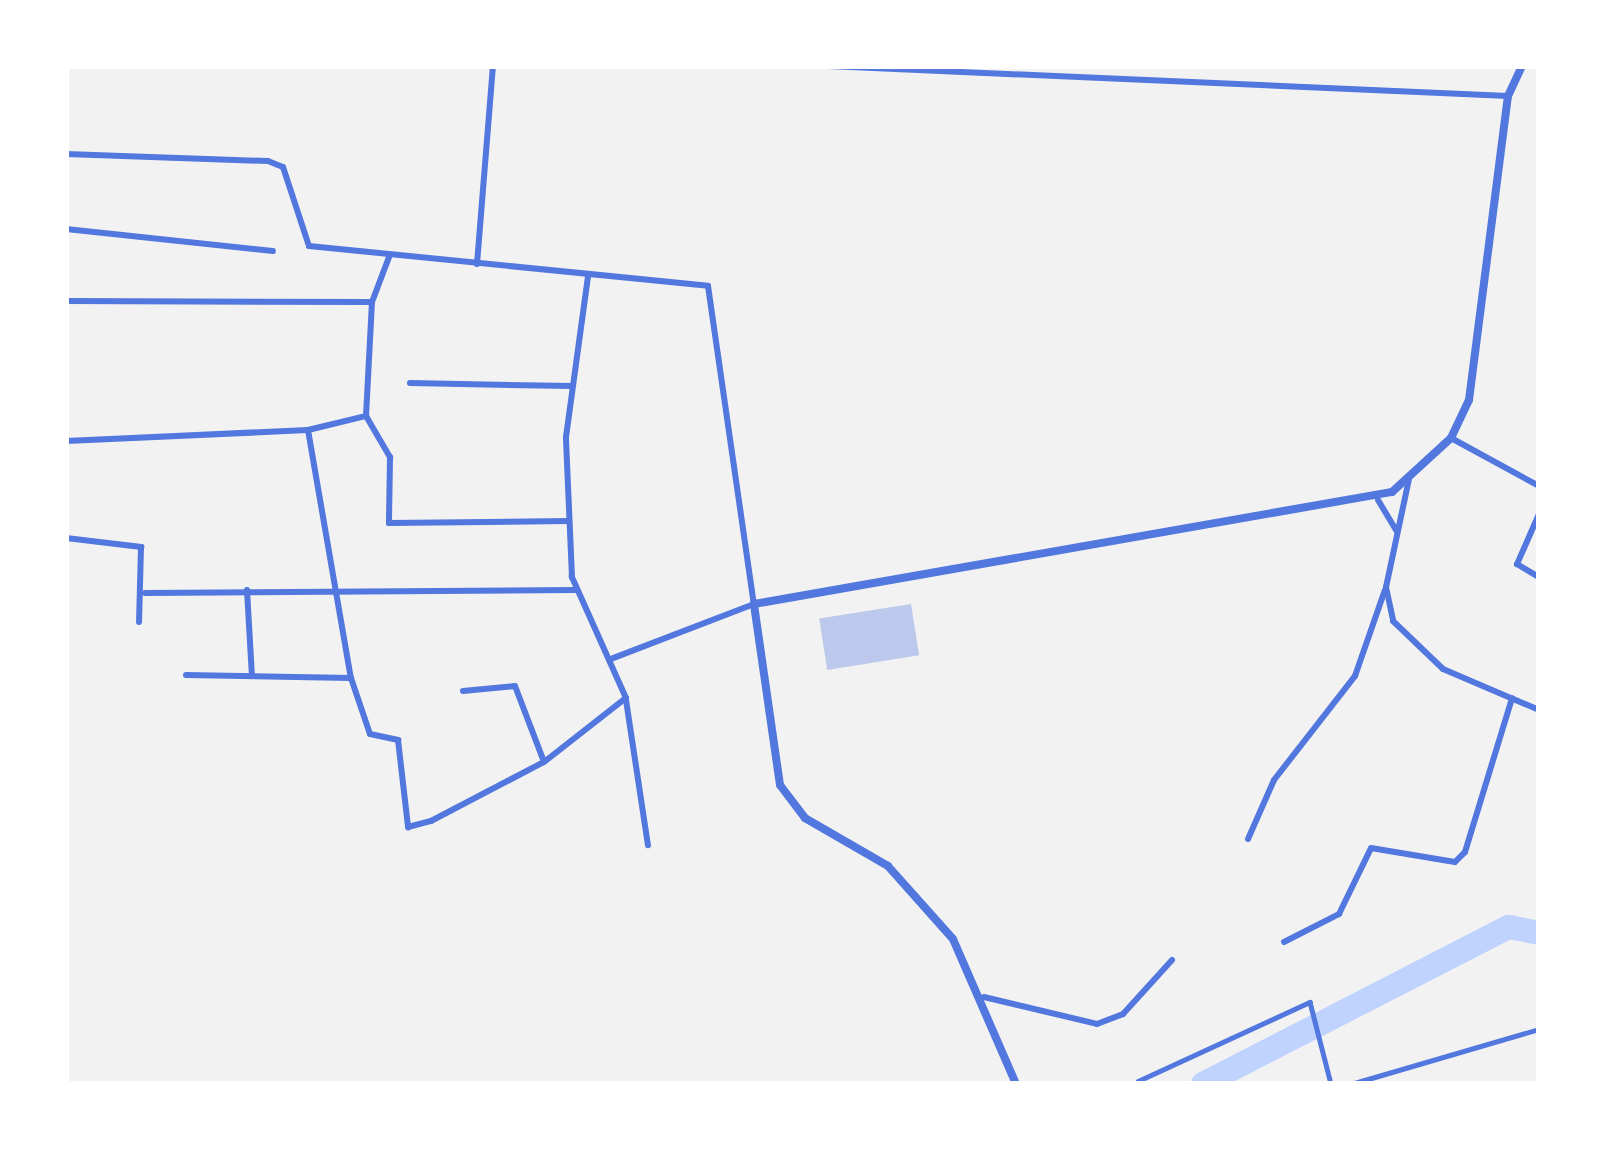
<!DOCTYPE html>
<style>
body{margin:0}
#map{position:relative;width:1605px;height:1150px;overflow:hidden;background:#f2f2f2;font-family:"Crimson Pro",serif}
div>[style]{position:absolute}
.river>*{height:24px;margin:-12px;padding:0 12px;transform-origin:12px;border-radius:12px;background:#bfd3fe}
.building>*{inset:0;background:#bdc9ec;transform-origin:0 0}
.pedestrian>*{height:4.5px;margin:-2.25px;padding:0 2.25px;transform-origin:2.25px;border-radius:2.25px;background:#5277de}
.minor>*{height:6px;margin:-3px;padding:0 3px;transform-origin:3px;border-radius:3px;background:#5277de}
.tertiary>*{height:8px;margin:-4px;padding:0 4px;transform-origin:4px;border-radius:4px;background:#5277de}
span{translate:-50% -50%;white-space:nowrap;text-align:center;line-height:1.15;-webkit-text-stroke:12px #fff;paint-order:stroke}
.frame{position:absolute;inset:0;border:69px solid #fff;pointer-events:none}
</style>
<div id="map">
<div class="river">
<i style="left:1203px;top:1084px;width:344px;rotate:-27.2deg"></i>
<i style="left:1509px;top:927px;width:31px;rotate:11deg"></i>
</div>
<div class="building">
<i style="left:911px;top:604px;width:52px;height:93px;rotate:81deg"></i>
</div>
<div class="pedestrian">
<i style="left:1138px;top:1081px;width:189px;rotate:-24.7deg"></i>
<i style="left:1310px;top:1002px;width:85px;rotate:75.6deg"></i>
<i style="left:1351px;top:1084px;width:196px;rotate:-16.3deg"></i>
</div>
<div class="minor">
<i style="left:828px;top:66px;width:681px;rotate:2.53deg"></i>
<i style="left:66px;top:154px;width:202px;rotate:2deg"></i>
<i style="left:268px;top:161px;width:16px;rotate:22deg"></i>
<i style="left:283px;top:167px;width:83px;rotate:71.8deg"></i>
<i style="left:309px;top:246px;width:401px;rotate:5.7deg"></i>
<i style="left:708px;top:286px;width:321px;rotate:81.8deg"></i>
<i style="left:754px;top:604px;width:151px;rotate:159deg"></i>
<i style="left:66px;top:229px;width:208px;rotate:6.1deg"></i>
<i style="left:477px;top:264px;width:199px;rotate:-85.4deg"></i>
<i style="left:66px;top:301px;width:306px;rotate:0.2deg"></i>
<i style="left:410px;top:383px;width:162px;rotate:1.1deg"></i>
<i style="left:366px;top:416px;width:48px;rotate:59.7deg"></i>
<i style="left:390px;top:457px;width:66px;rotate:90.9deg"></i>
<i style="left:389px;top:523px;width:180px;rotate:-0.6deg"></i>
<i style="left:308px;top:430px;width:252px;rotate:80.2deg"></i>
<i style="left:351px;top:678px;width:59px;rotate:71.3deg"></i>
<i style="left:370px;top:734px;width:29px;rotate:12deg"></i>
<i style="left:398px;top:740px;width:88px;rotate:83.4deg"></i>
<i style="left:408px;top:827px;width:24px;rotate:-15deg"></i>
<i style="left:431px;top:821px;width:127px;rotate:-27.6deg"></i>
<i style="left:544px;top:762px;width:104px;rotate:-38deg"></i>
<i style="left:626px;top:698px;width:133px;rotate:-114.1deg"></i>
<i style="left:572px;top:577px;width:140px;rotate:-92.5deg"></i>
<i style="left:566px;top:437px;width:162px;rotate:-82.2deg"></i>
<i style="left:1451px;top:438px;width:100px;rotate:28.6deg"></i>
<i style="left:66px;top:441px;width:242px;rotate:-2.6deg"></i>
<i style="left:308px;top:430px;width:60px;rotate:-13.6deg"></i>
<i style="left:366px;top:416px;width:114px;rotate:-87deg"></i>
<i style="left:372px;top:302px;width:48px;rotate:-69.3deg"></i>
<i style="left:1409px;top:479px;width:110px;rotate:102deg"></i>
<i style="left:1386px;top:587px;width:35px;rotate:78deg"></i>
<i style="left:1393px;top:621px;width:69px;rotate:43.8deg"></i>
<i style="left:1443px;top:669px;width:104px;rotate:23.1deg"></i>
<i style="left:1378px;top:500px;width:37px;rotate:59deg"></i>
<i style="left:1539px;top:514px;width:55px;rotate:113.7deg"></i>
<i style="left:1517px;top:564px;width:26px;rotate:31deg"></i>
<i style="left:66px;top:538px;width:76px;rotate:6.8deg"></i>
<i style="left:141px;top:547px;width:75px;rotate:91.5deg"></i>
<i style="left:247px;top:590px;width:86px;rotate:86.7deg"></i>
<i style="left:145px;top:593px;width:430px;rotate:-0.4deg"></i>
<i style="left:186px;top:675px;width:165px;rotate:1deg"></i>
<i style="left:463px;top:691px;width:52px;rotate:-5.5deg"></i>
<i style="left:515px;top:686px;width:81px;rotate:69.1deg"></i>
<i style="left:626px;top:700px;width:147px;rotate:81.4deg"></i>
<i style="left:1248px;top:839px;width:64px;rotate:-66.2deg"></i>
<i style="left:1274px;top:780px;width:132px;rotate:-52.1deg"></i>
<i style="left:1355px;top:676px;width:91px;rotate:-70.8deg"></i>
<i style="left:1284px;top:942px;width:62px;rotate:-27deg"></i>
<i style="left:1339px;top:914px;width:73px;rotate:-64.1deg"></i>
<i style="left:1371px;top:848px;width:85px;rotate:9.5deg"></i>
<i style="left:1455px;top:862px;width:14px;rotate:-45deg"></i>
<i style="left:1465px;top:852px;width:161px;rotate:-73deg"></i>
<i style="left:984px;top:997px;width:116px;rotate:13.4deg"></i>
<i style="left:1097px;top:1024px;width:28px;rotate:-21deg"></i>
<i style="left:1123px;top:1014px;width:73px;rotate:-47.8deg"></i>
</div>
<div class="tertiary">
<i style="left:1016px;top:1084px;width:158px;rotate:-113.5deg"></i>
<i style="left:953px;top:939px;width:98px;rotate:-131.7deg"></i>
<i style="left:888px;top:866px;width:96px;rotate:-150deg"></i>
<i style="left:805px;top:818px;width:41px;rotate:-127.1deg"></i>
<i style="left:780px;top:785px;width:183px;rotate:-98.2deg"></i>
<i style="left:754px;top:604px;width:648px;rotate:-9.96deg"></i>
<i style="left:1392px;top:492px;width:80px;rotate:-42.5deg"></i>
<i style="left:1451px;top:438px;width:42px;rotate:-64.7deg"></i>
<i style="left:1469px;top:400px;width:306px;rotate:-82.7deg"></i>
<i style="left:1508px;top:96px;width:33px;rotate:-65deg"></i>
</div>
<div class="frame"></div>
</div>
